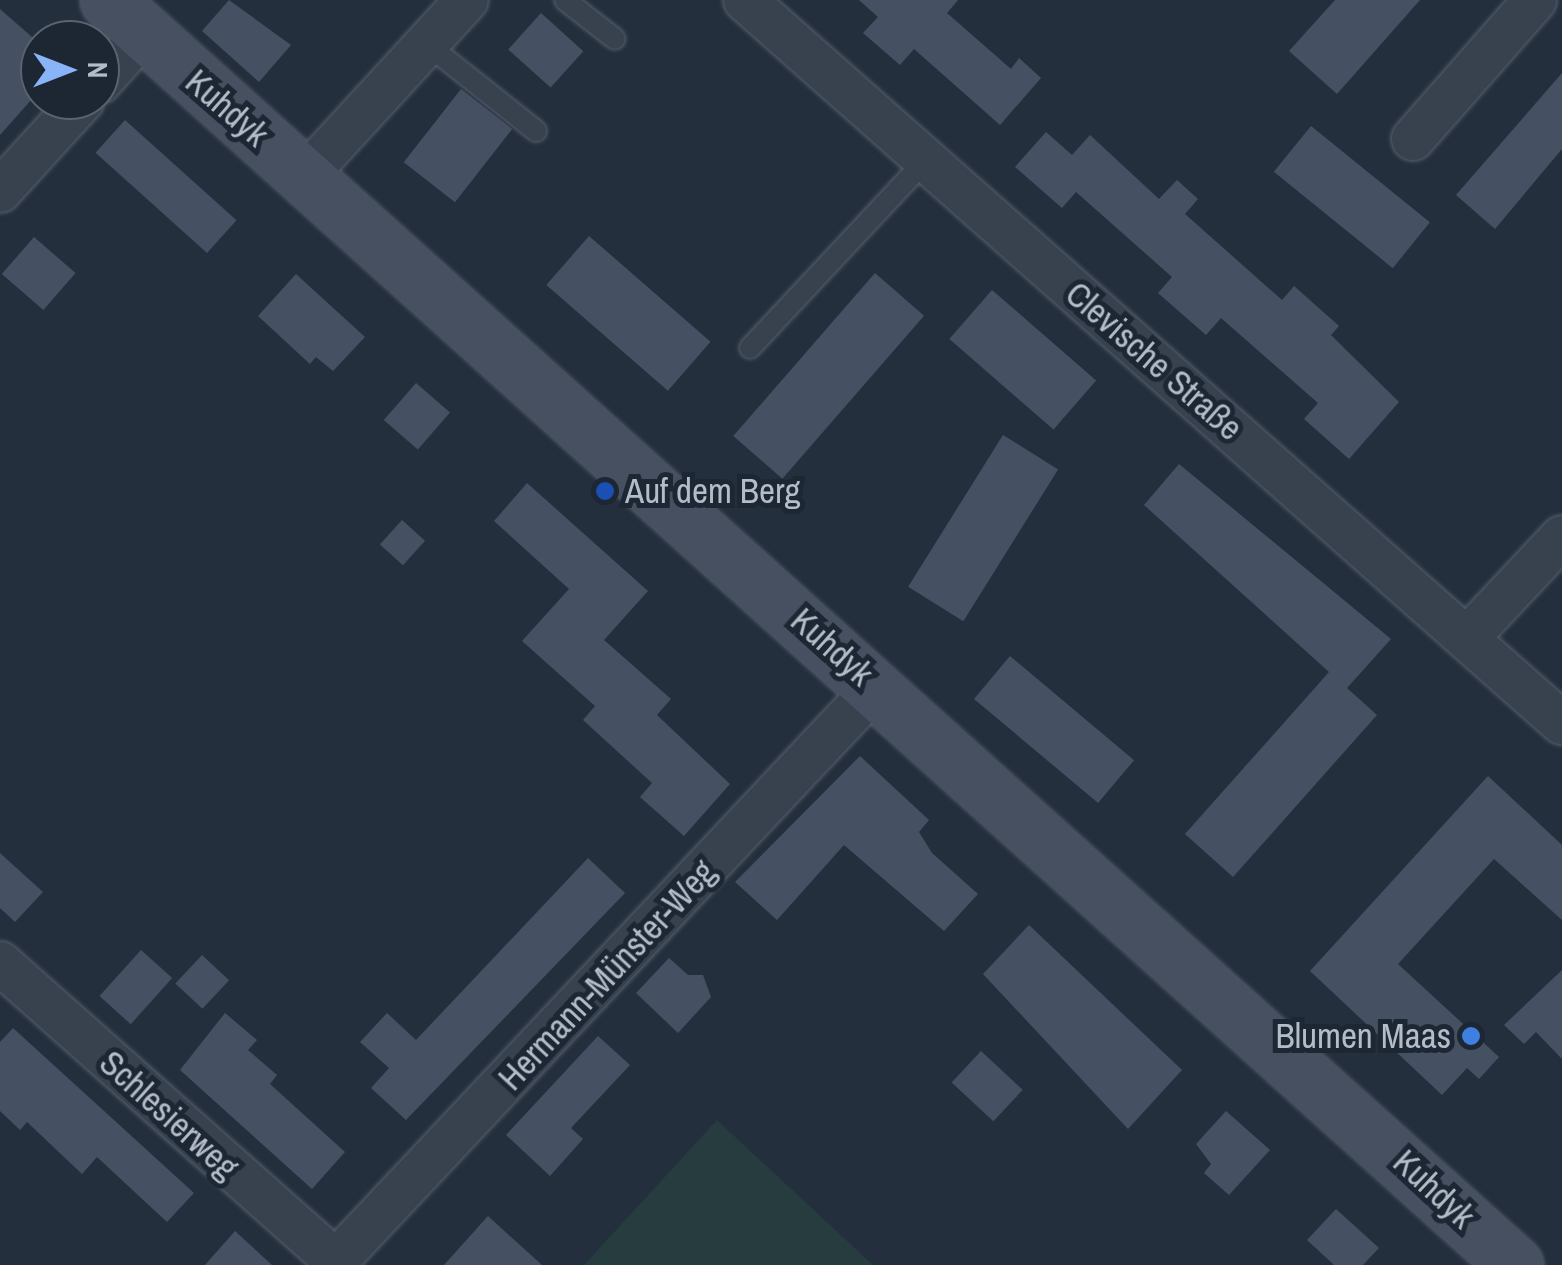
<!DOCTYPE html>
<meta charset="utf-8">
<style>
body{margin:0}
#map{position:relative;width:1562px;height:1265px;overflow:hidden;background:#242f3e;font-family:"Archivo Narrow",sans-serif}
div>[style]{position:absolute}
.green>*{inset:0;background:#263c3f}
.building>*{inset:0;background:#455162;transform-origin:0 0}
.roads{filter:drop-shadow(0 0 2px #565f6c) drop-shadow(0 0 2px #565f6c)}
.service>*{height:20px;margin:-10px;padding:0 10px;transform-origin:10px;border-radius:10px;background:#38414e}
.minor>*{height:42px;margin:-21px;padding:0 21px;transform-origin:21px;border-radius:21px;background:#38414e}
.secondary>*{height:55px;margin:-27.5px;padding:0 27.5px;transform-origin:27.5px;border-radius:27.5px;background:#465061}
.dots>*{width:28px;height:28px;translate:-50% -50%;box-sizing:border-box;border:5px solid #1d2633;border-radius:50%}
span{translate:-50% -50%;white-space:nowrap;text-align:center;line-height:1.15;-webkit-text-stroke:10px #1d2633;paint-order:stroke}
.street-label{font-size:35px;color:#b4bcc9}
.poi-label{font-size:35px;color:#b4bcc9}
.left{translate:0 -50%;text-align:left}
.right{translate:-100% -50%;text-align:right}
.north{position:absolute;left:20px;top:20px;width:100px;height:100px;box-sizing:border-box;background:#1d2633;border:2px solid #59626f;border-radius:50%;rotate:90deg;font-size:28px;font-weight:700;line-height:40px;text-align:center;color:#b4bcc9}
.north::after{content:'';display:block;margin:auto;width:35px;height:45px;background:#8ab4f8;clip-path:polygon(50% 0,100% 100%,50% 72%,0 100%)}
</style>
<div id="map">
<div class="green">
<i style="clip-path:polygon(717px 1120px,873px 1265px,584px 1265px)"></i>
</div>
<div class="building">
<i style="clip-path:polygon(229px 0,291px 45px,259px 82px,202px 31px)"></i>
<i style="clip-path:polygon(859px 0,958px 0,947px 13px,1011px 69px,1019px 58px,1041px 78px,1000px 125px,914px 49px,900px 65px,863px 33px,878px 17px)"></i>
<i style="clip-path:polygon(1335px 0,1420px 0,1337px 94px,1289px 51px)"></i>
<i style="clip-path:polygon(0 9px,40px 44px,40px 90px,0 135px)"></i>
<i style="left:541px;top:13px;width:57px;height:49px;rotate:42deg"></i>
<i style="clip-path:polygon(1562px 73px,1562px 149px,1495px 229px,1456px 195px)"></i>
<i style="left:461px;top:89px;width:65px;height:93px;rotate:38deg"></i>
<i style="left:125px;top:120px;width:150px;height:44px;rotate:42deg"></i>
<i style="left:1311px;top:126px;width:153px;height:59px;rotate:39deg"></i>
<i style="clip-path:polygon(1046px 132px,1072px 155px,1090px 135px,1159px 199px,1177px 180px,1198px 199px,1185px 214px,1282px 300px,1294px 286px,1339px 326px,1331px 335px,1399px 402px,1349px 459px,1304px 419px,1318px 403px,1221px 318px,1206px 335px,1158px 293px,1172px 277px,1076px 192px,1062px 208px,1015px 167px)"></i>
<i style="left:589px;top:236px;width:161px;height:65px;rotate:41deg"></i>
<i style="left:34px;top:237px;width:55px;height:49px;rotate:41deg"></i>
<i style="left:875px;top:273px;width:65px;height:216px;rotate:41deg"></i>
<i style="clip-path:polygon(296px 274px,365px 337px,333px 371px,316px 357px,310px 364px,258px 316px)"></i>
<i style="left:992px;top:290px;width:138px;height:65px;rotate:41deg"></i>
<i style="left:416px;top:383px;width:45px;height:49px;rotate:41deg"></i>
<i style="left:1003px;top:435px;width:65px;height:179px;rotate:32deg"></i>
<i style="clip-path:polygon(1179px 464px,1391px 639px,1347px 688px,1377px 715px,1233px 877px,1185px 834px,1329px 672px,1144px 505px)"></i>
<i style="clip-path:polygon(527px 483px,648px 591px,604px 640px,671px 699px,657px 715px,730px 784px,684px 836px,640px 797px,652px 783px,583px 720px,595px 706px,522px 641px,569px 589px,494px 521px)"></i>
<i style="left:402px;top:520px;width:31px;height:33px;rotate:42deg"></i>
<i style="left:1010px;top:656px;width:162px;height:56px;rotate:40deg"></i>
<i style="clip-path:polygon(860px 756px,929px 820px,919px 832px,932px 853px,978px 894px,944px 931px,844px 845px,777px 920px,735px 882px)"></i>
<i style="clip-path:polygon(1488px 776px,1562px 845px,1562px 920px,1494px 859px,1398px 964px,1499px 1057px,1479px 1079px,1467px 1068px,1442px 1095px,1310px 971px)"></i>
<i style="clip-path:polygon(0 853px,43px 892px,15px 922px,0 908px)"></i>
<i style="clip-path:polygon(588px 858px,625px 893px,406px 1120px,371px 1088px,389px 1068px,360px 1042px,387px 1013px,416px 1040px)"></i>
<i style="clip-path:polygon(1029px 925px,1182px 1070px,1128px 1129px,983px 974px)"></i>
<i style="left:141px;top:950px;width:42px;height:62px;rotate:42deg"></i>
<i style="left:202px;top:955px;width:37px;height:39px;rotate:43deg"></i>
<i style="clip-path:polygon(669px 958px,688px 975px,703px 975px,711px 997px,678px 1033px,636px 993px)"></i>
<i style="clip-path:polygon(1562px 970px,1562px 1059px,1536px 1032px,1524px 1044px,1504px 1025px)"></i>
<i style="clip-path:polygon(225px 1013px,257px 1040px,248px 1050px,277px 1075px,270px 1084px,345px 1152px,312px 1189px,180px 1070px)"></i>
<i style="clip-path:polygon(13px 1028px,194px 1193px,167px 1222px,97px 1157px,82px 1174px,27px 1122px,20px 1130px,0 1111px,0 1042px)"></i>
<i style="clip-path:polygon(598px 1036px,630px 1065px,571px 1128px,583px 1139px,550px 1176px,506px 1135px)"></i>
<i style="left:981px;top:1051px;width:57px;height:43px;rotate:43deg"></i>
<i style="clip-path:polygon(1226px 1111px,1270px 1150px,1229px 1195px,1204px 1173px,1211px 1164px,1196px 1144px)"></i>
<i style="clip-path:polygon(1336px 1209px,1379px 1248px,1363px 1265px,1334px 1265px,1307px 1240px)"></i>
<i style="clip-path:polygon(488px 1216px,501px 1228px,542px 1265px,444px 1265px)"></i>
<i style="clip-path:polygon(235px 1231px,272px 1265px,205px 1265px)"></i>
</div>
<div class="roads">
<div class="service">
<i style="left:565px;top:0;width:63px;rotate:38deg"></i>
<i style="left:428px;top:45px;width:138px;rotate:38.5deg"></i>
<i style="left:750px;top:348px;width:258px;rotate:-46.9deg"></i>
</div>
<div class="minor">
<i style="left:745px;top:0;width:1091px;rotate:41.51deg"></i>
<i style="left:100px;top:82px;width:64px;rotate:-48.1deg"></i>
<i style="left:1413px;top:139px;width:185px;rotate:-48.7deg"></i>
<i style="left:305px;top:176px;width:239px;rotate:-47.4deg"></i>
<i style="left:0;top:191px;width:123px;rotate:-47.6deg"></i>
<i style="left:1468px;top:637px;width:137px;rotate:-46.8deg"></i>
<i style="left:0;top:963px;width:455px;rotate:41.6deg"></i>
<i style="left:336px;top:1261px;width:788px;rotate:-46.75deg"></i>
</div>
<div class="secondary">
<i style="left:108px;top:0;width:1892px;rotate:41.96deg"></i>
</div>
</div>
<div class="dots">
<i style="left:605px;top:491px;background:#1a4fb4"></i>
<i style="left:1471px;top:1036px;background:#3f7fe0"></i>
</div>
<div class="street-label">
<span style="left:227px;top:108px;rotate:41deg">Kuhdyk</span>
<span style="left:1154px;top:361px;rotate:41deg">Clevische Straße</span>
<span style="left:832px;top:647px;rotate:42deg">Kuhdyk</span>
<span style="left:607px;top:975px;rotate:-47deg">Hermann-Münster-Weg</span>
<span style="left:169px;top:1115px;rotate:42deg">Schlesierweg</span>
<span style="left:1434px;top:1189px;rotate:43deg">Kuhdyk</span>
</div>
<div class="poi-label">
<span class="left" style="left:625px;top:491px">Auf dem Berg</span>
<span class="right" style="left:1451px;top:1036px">Blumen Maas</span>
</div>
<div class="north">N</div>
</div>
